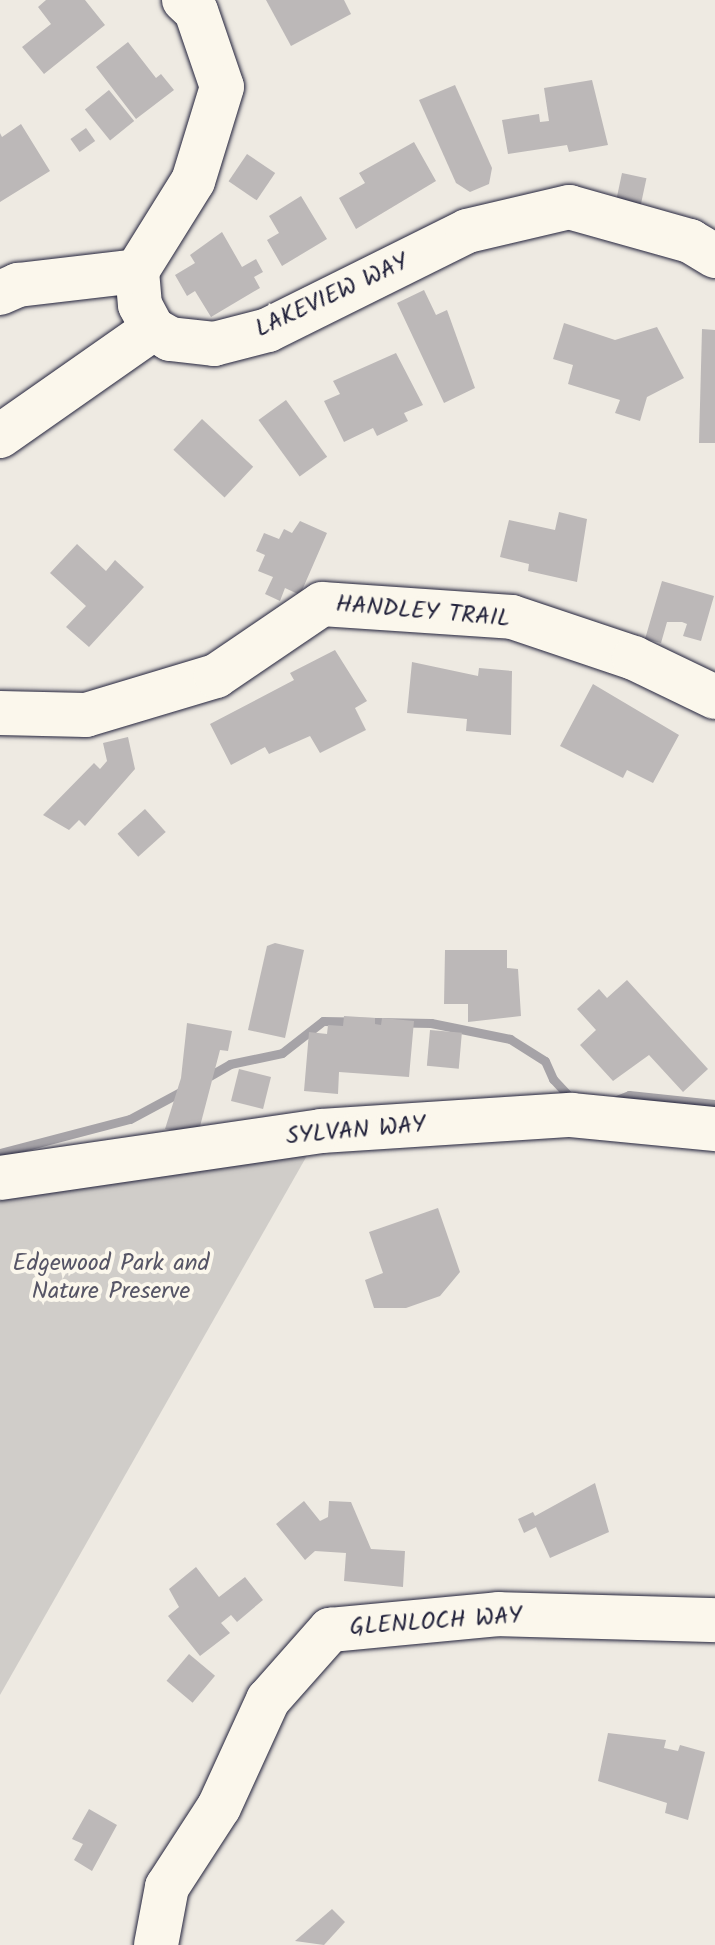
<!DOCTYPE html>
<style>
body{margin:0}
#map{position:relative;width:715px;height:1945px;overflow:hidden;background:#eeeae2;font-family:Kalam,sans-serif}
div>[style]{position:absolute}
.green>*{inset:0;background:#d0cdc9}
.stream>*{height:9px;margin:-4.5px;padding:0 4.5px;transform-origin:4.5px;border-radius:4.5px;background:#a6a3a7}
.building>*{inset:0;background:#bcb8b8;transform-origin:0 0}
.roads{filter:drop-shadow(0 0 2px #22223b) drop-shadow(0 0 2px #22223b)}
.minor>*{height:44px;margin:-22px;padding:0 22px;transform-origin:22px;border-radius:22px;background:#fbf7ec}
span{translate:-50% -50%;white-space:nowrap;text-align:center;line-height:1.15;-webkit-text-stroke:8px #fbf7ec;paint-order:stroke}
.street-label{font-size:24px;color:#22223b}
.park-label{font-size:24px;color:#565566}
</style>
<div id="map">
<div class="green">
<i style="clip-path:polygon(321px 1131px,0 1695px,0 1178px)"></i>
</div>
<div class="stream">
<i style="left:206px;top:1078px;width:28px;rotate:-30deg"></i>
<i style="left:230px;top:1064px;width:53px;rotate:-11.9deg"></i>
<i style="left:282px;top:1053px;width:52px;rotate:-38deg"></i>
<i style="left:323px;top:1021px;width:108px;rotate:1.1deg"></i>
<i style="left:431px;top:1023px;width:81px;rotate:11.4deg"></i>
<i style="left:510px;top:1039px;width:41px;rotate:32.2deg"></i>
<i style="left:545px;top:1061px;width:20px;rotate:66deg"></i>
<i style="left:553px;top:1079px;width:26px;rotate:47deg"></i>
<i style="left:612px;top:1102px;width:18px;rotate:-22deg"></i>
<i style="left:629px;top:1095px;width:86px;rotate:6deg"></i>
<i style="left:0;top:1153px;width:134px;rotate:-14.7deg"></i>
<i style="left:130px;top:1119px;width:64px;rotate:-28.2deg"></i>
</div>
<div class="building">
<i style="clip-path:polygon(46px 0,85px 0,105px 25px,44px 74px,22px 47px,51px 24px,38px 7px)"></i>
<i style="clip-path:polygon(266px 0,344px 0,351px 14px,291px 46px)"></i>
<i style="clip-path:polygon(128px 42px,156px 78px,161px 74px,174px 90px,136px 119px,96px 67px)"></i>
<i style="clip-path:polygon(592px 80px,608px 145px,569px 152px,567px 145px,508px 154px,502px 120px,539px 114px,540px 122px,549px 121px,544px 88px)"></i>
<i style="clip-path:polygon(455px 85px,492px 168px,489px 184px,470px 192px,456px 183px,419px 100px)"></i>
<i style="left:109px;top:90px;width:40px;height:31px;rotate:51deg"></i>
<i style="clip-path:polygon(21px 124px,50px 171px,0 202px,0 133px,2px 137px)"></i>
<i style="left:86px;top:128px;width:16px;height:19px;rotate:55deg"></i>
<i style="clip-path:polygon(414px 142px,436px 181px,356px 229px,339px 198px,365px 183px,359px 173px)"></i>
<i style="left:247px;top:154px;width:34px;height:33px;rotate:34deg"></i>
<i style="left:622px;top:173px;width:25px;height:28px;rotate:12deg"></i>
<i style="clip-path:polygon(301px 196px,327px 239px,282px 266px,267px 240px,279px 233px,269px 216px)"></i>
<i style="clip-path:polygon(222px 232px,242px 267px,256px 259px,263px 272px,254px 277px,260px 288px,211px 317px,195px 291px,187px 296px,175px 275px,195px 263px,190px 255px)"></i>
<i style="clip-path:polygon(424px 290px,436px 315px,447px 310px,475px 388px,444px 403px,397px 303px)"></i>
<i style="clip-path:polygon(564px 323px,615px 340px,657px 327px,684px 378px,647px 397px,640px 421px,615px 413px,620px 400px,568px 384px,573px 365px,553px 359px)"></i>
<i style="clip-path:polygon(702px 329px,715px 330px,715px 443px,699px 443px)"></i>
<i style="clip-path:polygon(396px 353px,423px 405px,404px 413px,408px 421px,377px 436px,373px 428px,344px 442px,324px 401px,340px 394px,333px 381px)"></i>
<i style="left:286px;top:400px;width:70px;height:34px;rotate:54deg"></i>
<i style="left:202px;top:419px;width:70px;height:42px;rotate:43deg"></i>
<i style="clip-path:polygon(559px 512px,587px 519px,577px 582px,528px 571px,529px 564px,500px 557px,509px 520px,555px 530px)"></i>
<i style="clip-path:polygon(300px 521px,327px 533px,300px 595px,285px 588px,280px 601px,265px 594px,273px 577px,258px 571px,265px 555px,256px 551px,264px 533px,279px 539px,284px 529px,292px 533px)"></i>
<i style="clip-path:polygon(77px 544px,106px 571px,115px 560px,144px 587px,89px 647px,66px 627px,86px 606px,50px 573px)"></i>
<i style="clip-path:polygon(662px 581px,714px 596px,701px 641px,683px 636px,687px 624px,682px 622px,667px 622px,661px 643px,645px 639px)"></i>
<i style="clip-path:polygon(335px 650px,367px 701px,355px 708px,366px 730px,320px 753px,310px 736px,269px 754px,265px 747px,231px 765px,210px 724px,294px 680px,290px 673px)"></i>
<i style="clip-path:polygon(412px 662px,478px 676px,479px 668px,512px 671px,511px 735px,466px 731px,467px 719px,407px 713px)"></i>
<i style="clip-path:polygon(593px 684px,679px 735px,653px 783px,627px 770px,623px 778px,560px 746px)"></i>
<i style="clip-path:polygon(128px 737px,135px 769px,85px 826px,79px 820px,69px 830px,43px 815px,94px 763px,100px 769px,107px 761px,103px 743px)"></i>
<i style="left:145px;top:809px;width:31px;height:37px;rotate:48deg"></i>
<i style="clip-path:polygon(275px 943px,304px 950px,285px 1038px,248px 1030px,267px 946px)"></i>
<i style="clip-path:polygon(445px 950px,507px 950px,507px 968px,518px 969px,521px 1016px,468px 1022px,468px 1004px,444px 1004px)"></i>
<i style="clip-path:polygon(627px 980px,708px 1069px,683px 1092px,649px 1055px,613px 1081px,580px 1045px,596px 1030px,577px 1009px,599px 989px,607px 998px)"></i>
<i style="clip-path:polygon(344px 1016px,375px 1018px,375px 1024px,381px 1025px,382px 1018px,414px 1021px,409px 1077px,339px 1072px,338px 1094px,304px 1091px,309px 1032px,327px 1034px,328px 1025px,343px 1026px)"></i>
<i style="clip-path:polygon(187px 1023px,232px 1031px,228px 1051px,220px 1050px,198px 1134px,165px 1129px,181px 1078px)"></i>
<i style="left:430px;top:1030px;width:32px;height:36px;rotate:5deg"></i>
<i style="left:239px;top:1069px;width:33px;height:33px;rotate:14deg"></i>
<i style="clip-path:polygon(438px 1208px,460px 1272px,440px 1296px,406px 1308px,374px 1308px,365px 1280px,383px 1273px,369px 1232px)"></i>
<i style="clip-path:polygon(595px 1483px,609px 1532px,550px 1558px,536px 1527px,524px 1533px,518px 1519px,533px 1512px,535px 1516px)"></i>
<i style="clip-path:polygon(304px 1501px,320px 1521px,328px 1517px,329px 1501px,351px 1502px,371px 1549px,405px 1551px,403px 1587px,344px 1581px,346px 1553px,315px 1551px,305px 1560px,276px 1524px)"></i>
<i style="clip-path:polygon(196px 1567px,219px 1597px,245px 1577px,263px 1600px,237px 1622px,231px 1615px,221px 1623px,230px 1633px,200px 1656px,168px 1616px,179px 1607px,169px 1589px)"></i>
<i style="left:189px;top:1654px;width:34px;height:35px;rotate:40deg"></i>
<i style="clip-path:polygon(608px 1733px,666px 1740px,664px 1748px,678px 1751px,680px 1745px,705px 1752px,688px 1820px,665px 1813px,667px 1803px,598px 1781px)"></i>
<i style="clip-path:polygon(89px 1809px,117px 1825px,92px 1871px,74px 1860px,83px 1844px,72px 1839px)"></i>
<i style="clip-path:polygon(332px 1909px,345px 1922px,324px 1945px,295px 1941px)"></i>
</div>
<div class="roads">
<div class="minor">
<i style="left:184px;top:0;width:16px;rotate:43deg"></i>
<i style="left:196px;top:11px;width:80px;rotate:71.1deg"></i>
<i style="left:222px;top:87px;width:98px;rotate:107.1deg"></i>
<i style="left:193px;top:181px;width:106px;rotate:121.9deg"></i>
<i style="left:137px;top:271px;width:34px;rotate:85deg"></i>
<i style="left:140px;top:305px;width:27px;rotate:62deg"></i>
<i style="left:153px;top:329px;width:20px;rotate:30deg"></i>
<i style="left:170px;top:339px;width:44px;rotate:6.5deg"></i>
<i style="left:214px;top:344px;width:56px;rotate:-14.5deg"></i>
<i style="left:268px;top:330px;width:222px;rotate:-26.4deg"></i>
<i style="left:467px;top:231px;width:105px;rotate:-13.2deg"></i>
<i style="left:569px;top:207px;width:126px;rotate:15.7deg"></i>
<i style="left:690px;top:241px;width:29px;rotate:31deg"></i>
<i style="left:0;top:293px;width:20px;rotate:-24deg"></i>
<i style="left:18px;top:285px;width:120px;rotate:-6.7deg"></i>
<i style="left:0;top:436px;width:187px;rotate:-35deg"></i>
<i style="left:0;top:713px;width:86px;rotate:1.3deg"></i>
<i style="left:86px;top:715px;width:136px;rotate:-16.7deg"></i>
<i style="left:216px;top:676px;width:128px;rotate:-34.2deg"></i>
<i style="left:322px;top:604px;width:190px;rotate:3.9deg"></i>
<i style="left:512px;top:617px;width:129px;rotate:18.6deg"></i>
<i style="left:634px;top:658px;width:90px;rotate:25.7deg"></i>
<i style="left:0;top:1178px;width:324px;rotate:-8.3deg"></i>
<i style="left:321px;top:1131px;width:251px;rotate:-3.7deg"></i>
<i style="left:571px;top:1115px;width:145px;rotate:5.6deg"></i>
<i style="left:156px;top:1945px;width:59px;rotate:-79.3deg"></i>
<i style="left:167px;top:1887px;width:95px;rotate:-57deg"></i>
<i style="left:219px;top:1807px;width:118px;rotate:-65.4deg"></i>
<i style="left:268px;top:1700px;width:94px;rotate:-48.5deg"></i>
<i style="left:330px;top:1630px;width:169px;rotate:-5.4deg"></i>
<i style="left:498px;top:1614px;width:217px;rotate:1.6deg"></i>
</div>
</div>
<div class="street-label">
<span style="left:332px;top:296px;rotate:-25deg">LAKEVIEW WAY</span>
<span style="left:423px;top:612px;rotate:5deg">HANDLEY TRAIL</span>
<span style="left:356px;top:1131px;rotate:-5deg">SYLVAN WAY</span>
<span style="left:436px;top:1622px;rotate:-4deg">GLENLOCH WAY</span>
</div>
<div class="park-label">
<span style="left:111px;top:1278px">Edgewood Park and<br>Nature Preserve</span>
</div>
</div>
